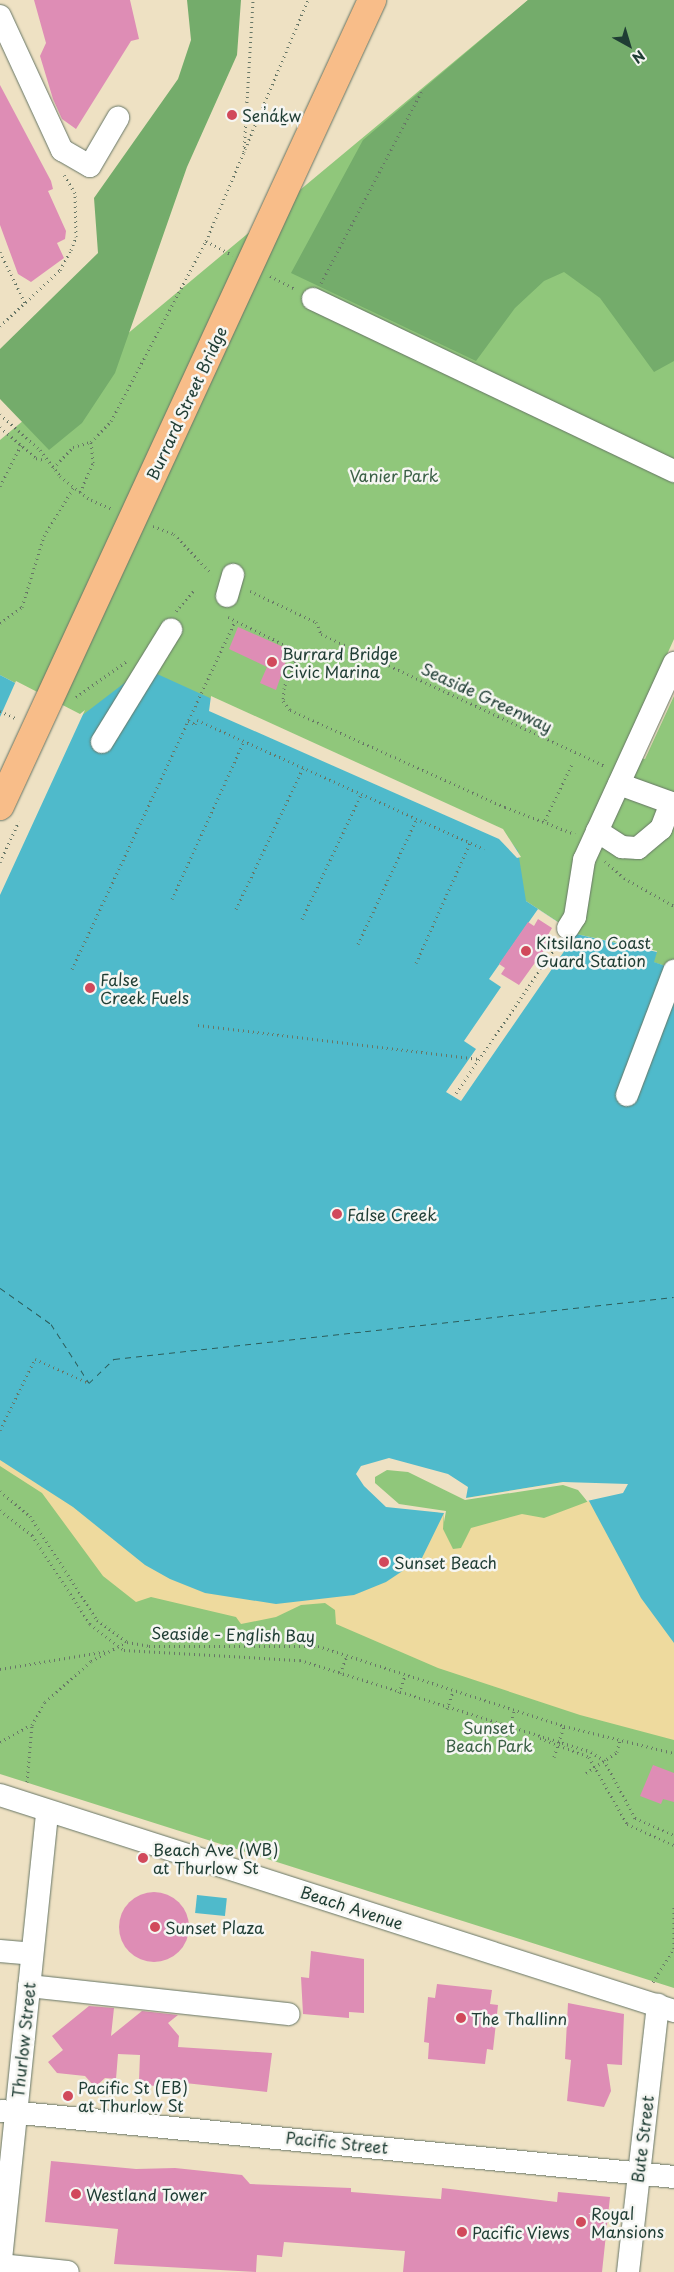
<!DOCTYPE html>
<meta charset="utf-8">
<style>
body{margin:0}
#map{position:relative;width:674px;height:2272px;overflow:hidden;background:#eee1c3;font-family:"Playpen Sans",sans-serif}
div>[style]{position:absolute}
.green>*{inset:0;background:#90c77b}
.forest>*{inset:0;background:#74ac6b}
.sand>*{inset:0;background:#eeda9e}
.water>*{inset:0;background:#4fbacb;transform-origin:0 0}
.pier>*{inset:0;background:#eee1c3}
.ferry>*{height:1px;margin-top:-0.5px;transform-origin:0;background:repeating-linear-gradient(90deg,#2b5c5a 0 6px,transparent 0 11px)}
.building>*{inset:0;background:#de8db5}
.round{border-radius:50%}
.path>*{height:3px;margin-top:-1.5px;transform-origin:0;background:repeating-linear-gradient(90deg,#677666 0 1px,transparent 0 5px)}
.roads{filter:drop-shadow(0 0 1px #677666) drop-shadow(0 0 1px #677666)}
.minor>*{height:22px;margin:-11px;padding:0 11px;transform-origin:11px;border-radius:11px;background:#fff}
.path-bridge>*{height:3px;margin-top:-1.5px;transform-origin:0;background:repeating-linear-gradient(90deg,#677666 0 1px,transparent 0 5px)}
.bridges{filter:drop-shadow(0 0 1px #677666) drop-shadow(0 0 1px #677666)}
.major-bridge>*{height:28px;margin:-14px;padding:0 14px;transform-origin:14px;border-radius:14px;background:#f8bd89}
.dots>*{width:14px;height:14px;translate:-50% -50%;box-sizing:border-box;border:2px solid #f6f6f2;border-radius:50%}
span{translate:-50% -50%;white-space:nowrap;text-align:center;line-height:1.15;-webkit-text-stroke:5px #f6f6f2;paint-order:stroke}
.poi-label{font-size:16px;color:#1f3d34}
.left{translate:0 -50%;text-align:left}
.street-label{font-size:16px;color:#1f3d34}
.park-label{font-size:16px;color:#3b6046}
.north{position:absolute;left:604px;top:20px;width:50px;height:50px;-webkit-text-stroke:4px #f6f6f2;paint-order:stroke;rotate:141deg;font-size:14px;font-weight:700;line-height:20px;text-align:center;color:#1f3d34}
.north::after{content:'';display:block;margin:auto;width:18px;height:22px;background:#1f3d34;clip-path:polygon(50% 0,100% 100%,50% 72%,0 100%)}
</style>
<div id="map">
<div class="green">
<i style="clip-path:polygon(528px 0,674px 0,674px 639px,622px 754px,645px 759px,674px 696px,674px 969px,653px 962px,657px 951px,576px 934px,526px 901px,81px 717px,0 675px,0 440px)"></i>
<i style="clip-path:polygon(0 1460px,398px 1506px,373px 1485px,373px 1476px,387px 1468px,563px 1482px,579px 1488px,674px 1643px,674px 1988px,0 1774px)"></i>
</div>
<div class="forest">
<i style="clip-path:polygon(187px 0,241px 0,237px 55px,187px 167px,115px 373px,82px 423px,49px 450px,0 399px,0 349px,98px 253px,94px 198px,178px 79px,191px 40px)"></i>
<i style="clip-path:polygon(528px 0,674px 0,674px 361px,654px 372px,600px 298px,564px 272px,544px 281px,515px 308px,476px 361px,291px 273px,363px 140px)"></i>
</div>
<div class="sand">
<i style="clip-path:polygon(0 1395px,386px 1507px,444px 1513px,443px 1529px,453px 1549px,461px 1548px,471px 1528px,522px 1514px,544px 1518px,600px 1497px,674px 1538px,674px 1740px,580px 1715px,438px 1668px,336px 1624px,335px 1610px,325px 1603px,301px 1605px,276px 1617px,241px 1624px,236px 1617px,151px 1597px,136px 1602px,103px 1576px,42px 1493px,0 1466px)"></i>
</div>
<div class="water">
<i style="clip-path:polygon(144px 668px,502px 831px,518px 851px,526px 901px,576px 934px,657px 952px,654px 962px,674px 969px,674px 1643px,641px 1598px,589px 1501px,579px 1488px,563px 1482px,465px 1498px,439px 1482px,394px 1467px,375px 1473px,373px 1485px,398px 1506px,444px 1513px,422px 1558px,386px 1582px,354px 1595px,276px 1604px,205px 1593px,170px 1579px,145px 1565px,73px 1507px,0 1460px,0 675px,80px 717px)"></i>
<i style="left:197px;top:1895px;width:30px;height:18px;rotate:6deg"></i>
</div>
<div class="pier">
<i style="clip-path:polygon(16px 681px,80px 714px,85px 710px,0 895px,0 717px)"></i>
<i style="clip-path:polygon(211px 696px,503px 829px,521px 857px,517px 858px,499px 839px,209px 711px)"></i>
<i style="clip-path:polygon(538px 909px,576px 934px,461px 1101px,446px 1092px,476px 1049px,464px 1041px,501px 987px,489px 979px)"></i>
<i style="clip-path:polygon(389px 1458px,448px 1474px,468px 1487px,466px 1498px,563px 1482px,628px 1484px,623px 1493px,587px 1501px,578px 1490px,563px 1485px,465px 1500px,408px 1472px,387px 1470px,375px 1477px,375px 1483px,399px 1504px,446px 1511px,444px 1522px,444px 1513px,386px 1507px,364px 1486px,356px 1474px,361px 1466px)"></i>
</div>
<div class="ferry">
<i style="left:0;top:1288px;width:62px;rotate:35.2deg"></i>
<i style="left:51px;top:1324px;width:70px;rotate:57.2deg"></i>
<i style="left:89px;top:1383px;width:35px;rotate:-44deg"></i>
<i style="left:114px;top:1359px;width:563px;rotate:-6.32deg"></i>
</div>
<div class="building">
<i style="clip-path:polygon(34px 0,130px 0,139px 39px,131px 41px,76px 129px,62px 119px,53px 99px,40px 56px,46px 43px)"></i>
<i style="clip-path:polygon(0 85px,51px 181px,53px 189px,48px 191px,66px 231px,65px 239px,57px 243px,64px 258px,31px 282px,18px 274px,0 225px)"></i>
<i style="clip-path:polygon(238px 627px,290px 650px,276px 690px,260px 683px,267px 667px,229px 649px)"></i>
<i style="clip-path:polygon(538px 919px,552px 928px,548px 935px,552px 939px,519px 985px,501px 974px,505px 968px,499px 964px,528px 922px,534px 926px)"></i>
<i style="clip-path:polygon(653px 1765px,674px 1773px,674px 1802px,663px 1799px,661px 1804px,640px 1796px)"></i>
<i class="round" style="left:119px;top:1892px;width:70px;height:70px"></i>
<i style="clip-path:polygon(311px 1951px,364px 1959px,364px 2013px,349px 2012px,349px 2018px,303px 2014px,301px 1977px,309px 1978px)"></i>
<i style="clip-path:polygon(437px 1984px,492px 1990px,490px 2004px,498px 2005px,493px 2050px,487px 2049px,485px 2064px,428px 2059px,429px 2043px,424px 2042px,428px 1997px,435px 1998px)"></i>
<i style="clip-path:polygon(568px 2003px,624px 2014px,622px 2065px,607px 2064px,611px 2091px,604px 2107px,567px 2101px,571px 2060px,565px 2059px)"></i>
<i style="clip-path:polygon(89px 2006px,114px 2008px,111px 2036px,142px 2011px,178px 2015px,168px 2023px,179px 2036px,178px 2047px,272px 2053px,267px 2092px,185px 2083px,173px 2096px,166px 2087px,144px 2085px,139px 2080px,140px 2055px,118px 2054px,116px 2079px,105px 2078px,95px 2087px,85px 2076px,57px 2073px,48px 2062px,63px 2050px,52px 2036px)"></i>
<i style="clip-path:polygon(51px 2161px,136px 2169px,175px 2168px,242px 2175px,250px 2184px,351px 2188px,351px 2192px,441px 2199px,442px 2188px,557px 2202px,558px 2192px,610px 2197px,602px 2272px,403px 2272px,405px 2251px,284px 2242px,282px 2257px,257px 2255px,256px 2272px,114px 2264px,118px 2229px,45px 2222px)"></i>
</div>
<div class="path">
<i style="left:245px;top:149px;width:162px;rotate:-67.1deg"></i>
<i style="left:206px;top:241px;width:97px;rotate:-66.9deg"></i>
<i style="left:244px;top:152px;width:152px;rotate:-86.6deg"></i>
<i style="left:0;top:252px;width:57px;rotate:63.9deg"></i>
<i style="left:270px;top:276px;width:28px;rotate:27deg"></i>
<i style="left:321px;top:283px;width:217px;rotate:-62.3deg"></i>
<i style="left:0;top:326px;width:82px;rotate:-43deg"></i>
<i style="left:60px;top:270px;width:23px;rotate:-61deg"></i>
<i style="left:71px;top:250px;width:14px;rotate:-69deg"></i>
<i style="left:76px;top:237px;width:44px;rotate:-91.3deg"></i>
<i style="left:75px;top:193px;width:21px;rotate:-121deg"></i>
<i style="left:0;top:414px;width:54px;rotate:42deg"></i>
<i style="left:40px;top:450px;width:33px;rotate:52deg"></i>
<i style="left:60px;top:476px;width:39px;rotate:38deg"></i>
<i style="left:91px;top:500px;width:23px;rotate:23deg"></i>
<i style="left:0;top:427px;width:48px;rotate:40.7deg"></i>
<i style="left:36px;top:458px;width:8px;rotate:14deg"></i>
<i style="left:53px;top:468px;width:29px;rotate:-46deg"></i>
<i style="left:73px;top:447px;width:19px;rotate:-16deg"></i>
<i style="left:91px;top:442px;width:29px;rotate:-46deg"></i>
<i style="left:111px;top:421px;width:204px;rotate:-62.2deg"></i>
<i style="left:206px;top:241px;width:30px;rotate:28deg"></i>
<i style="left:0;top:486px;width:46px;rotate:-62.9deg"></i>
<i style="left:80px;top:492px;width:32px;rotate:-66deg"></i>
<i style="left:93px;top:463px;width:21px;rotate:-95deg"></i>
<i style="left:153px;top:526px;width:22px;rotate:21deg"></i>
<i style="left:174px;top:534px;width:55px;rotate:46.5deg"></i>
<i style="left:250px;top:591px;width:73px;rotate:25.2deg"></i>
<i style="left:316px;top:622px;width:13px;rotate:67deg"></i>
<i style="left:321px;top:634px;width:313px;rotate:24.9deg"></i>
<i style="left:176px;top:611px;width:28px;rotate:-49deg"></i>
<i style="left:228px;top:617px;width:79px;rotate:26.2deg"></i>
<i style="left:299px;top:652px;width:39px;rotate:113deg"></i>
<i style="left:284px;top:688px;width:13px;rotate:94deg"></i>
<i style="left:283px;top:701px;width:11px;rotate:52deg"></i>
<i style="left:290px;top:710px;width:236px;rotate:24.3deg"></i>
<i style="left:505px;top:807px;width:75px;rotate:21.1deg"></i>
<i style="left:0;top:623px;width:27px;rotate:-36deg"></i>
<i style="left:22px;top:607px;width:74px;rotate:-72.8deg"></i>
<i style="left:44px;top:536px;width:57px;rotate:-58.5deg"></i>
<i style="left:76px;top:697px;width:64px;rotate:-35.4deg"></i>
<i style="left:0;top:711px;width:17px;rotate:25deg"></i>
<i style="left:188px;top:721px;width:8px;rotate:23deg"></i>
<i style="left:195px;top:724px;width:4px;rotate:-63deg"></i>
<i style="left:197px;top:720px;width:315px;rotate:24.2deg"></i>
<i style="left:545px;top:820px;width:64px;rotate:-64.2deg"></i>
<i style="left:605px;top:861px;width:25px;rotate:42deg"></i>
<i style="left:624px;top:878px;width:57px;rotate:29.2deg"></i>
<i style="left:172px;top:899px;width:174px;rotate:-65.5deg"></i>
<i style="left:236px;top:909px;width:156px;rotate:-64.6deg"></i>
<i style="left:302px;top:919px;width:137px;rotate:-64.6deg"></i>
<i style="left:358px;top:944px;width:137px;rotate:-64.9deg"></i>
<i style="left:416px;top:963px;width:132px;rotate:-65.8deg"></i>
<i style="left:72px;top:969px;width:384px;rotate:-64.9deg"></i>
<i style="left:198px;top:1025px;width:283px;rotate:6.9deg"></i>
<i style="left:456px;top:1093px;width:179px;rotate:-55.7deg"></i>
<i style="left:0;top:1430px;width:79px;rotate:-63.8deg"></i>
<i style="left:35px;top:1359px;width:59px;rotate:24deg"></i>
<i style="left:0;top:1491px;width:39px;rotate:40deg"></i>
<i style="left:30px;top:1516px;width:124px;rotate:57.2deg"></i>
<i style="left:97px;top:1620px;width:37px;rotate:36deg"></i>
<i style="left:127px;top:1642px;width:22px;rotate:10deg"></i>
<i style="left:149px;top:1646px;width:169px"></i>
<i style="left:318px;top:1646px;width:259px;rotate:18deg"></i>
<i style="left:564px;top:1726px;width:113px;rotate:13.8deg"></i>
<i style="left:0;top:1510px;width:41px;rotate:38deg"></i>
<i style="left:32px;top:1535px;width:106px;rotate:56.9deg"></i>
<i style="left:90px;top:1624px;width:43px;rotate:37.4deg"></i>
<i style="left:124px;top:1650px;width:176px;rotate:3.3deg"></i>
<i style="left:300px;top:1660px;width:305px;rotate:17.5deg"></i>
<i style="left:591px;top:1752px;width:15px;rotate:32deg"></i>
<i style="left:604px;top:1760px;width:66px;rotate:61.9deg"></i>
<i style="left:635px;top:1818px;width:43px;rotate:23.6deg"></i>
<i style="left:0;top:1669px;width:109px;rotate:-9.5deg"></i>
<i style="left:340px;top:1673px;width:18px;rotate:-68deg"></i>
<i style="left:399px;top:1693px;width:18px;rotate:-71deg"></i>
<i style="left:447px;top:1709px;width:18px;rotate:-71deg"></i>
<i style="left:540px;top:1738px;width:53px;rotate:21.2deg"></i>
<i style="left:589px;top:1757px;width:77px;rotate:60.4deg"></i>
<i style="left:627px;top:1824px;width:51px;rotate:24.1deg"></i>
<i style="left:504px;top:1741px;width:34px;rotate:-71deg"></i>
<i style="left:0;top:1742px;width:35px;rotate:-29deg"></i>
<i style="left:554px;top:1757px;width:33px;rotate:-72deg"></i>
<i style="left:586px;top:1773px;width:37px;rotate:-34deg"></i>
<i style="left:617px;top:1752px;width:12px;rotate:-76deg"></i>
<i style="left:27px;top:1782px;width:57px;rotate:-85deg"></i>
<i style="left:32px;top:1725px;width:26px;rotate:-61deg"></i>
<i style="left:45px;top:1702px;width:62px;rotate:-41.7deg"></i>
<i style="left:91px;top:1661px;width:40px;rotate:-28deg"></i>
<i style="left:653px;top:1982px;width:39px;rotate:-58deg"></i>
<i style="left:674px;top:1949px;width:42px;rotate:-90deg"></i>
</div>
<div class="roads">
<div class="minor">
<i style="left:0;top:16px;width:148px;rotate:65.2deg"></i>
<i style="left:62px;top:150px;width:32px;rotate:30deg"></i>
<i style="left:90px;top:166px;width:56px;rotate:-59.7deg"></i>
<i style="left:313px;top:299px;width:400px;rotate:25.5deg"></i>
<i style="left:227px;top:596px;width:22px;rotate:-74deg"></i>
<i style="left:102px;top:742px;width:132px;rotate:-58.4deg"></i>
<i style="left:619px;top:784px;width:59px;rotate:20deg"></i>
<i style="left:597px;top:831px;width:30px;rotate:33deg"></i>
<i style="left:622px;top:847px;width:16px;rotate:4deg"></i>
<i style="left:638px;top:848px;width:30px;rotate:-40deg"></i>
<i style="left:661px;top:829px;width:28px;rotate:-69deg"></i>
<i style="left:568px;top:928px;width:13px;rotate:-58deg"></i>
<i style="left:575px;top:917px;width:58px;rotate:-81deg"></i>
<i style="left:584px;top:860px;width:217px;rotate:-65.4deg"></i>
<i style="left:627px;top:1095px;width:133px;rotate:-69.2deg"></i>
<i style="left:0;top:1795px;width:708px;rotate:17.77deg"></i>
<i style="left:0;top:1951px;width:32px;rotate:5deg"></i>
<i style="left:29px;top:1986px;width:261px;rotate:6.2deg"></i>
<i style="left:0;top:2111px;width:677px;rotate:5.59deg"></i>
<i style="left:0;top:2265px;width:68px;rotate:5.9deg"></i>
<i style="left:0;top:2269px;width:460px;rotate:-84.1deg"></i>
<i style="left:628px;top:2272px;width:269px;rotate:-83.6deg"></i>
</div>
</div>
<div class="path-bridge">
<i style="left:0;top:862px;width:45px;rotate:-65.1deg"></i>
</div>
<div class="bridges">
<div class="major-bridge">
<i style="left:0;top:806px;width:888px;rotate:-65.22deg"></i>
</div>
</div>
<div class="dots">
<i style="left:232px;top:115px;background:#d1495b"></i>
<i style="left:272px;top:662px;background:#d1495b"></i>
<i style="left:526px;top:951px;background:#d1495b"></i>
<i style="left:90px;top:988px;background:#d1495b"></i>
<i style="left:337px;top:1214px;background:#d1495b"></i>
<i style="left:384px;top:1562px;background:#d1495b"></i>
<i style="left:143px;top:1858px;background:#d1495b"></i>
<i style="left:155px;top:1927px;background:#d1495b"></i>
<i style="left:461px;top:2018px;background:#d1495b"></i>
<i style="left:68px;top:2096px;background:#d1495b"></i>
<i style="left:76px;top:2194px;background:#d1495b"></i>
<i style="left:581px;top:2222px;background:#d1495b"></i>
<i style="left:462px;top:2232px;background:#d1495b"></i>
</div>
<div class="poi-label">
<span class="left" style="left:242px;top:115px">Sen̓áḵw</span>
<span class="left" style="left:282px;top:662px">Burrard Bridge<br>Civic Marina</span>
<span class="left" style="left:536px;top:951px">Kitsilano Coast<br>Guard Station</span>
<span class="left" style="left:100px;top:988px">False<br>Creek Fuels</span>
<span class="left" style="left:347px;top:1214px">False Creek</span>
<span class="left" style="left:394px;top:1562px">Sunset Beach</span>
<span class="left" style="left:153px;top:1858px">Beach Ave (WB)<br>at Thurlow St</span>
<span class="left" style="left:165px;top:1927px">Sunset Plaza</span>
<span class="left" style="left:471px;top:2018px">The Thallinn</span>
<span class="left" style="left:78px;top:2096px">Pacific St (EB)<br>at Thurlow St</span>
<span class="left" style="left:86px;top:2194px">Westland Tower</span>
<span class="left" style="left:591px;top:2222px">Royal<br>Mansions</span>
<span class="left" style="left:472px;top:2232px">Pacific Views</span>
</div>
<div class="street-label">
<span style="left:186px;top:403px;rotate:-65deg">Burrard Street Bridge</span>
<span style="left:487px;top:697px;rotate:25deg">Seaside Greenway</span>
<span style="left:233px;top:1634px;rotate:1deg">Seaside - English Bay</span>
<span style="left:352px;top:1907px;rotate:18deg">Beach Avenue</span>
<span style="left:23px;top:2040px;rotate:-84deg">Thurlow Street</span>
<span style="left:642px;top:2139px;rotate:-83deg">Bute Street</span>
<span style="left:337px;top:2142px;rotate:6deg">Pacific Street</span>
</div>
<div class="park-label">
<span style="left:394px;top:475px">Vanier Park</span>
<span style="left:489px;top:1736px">Sunset<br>Beach Park</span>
</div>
<div class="north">N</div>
</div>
